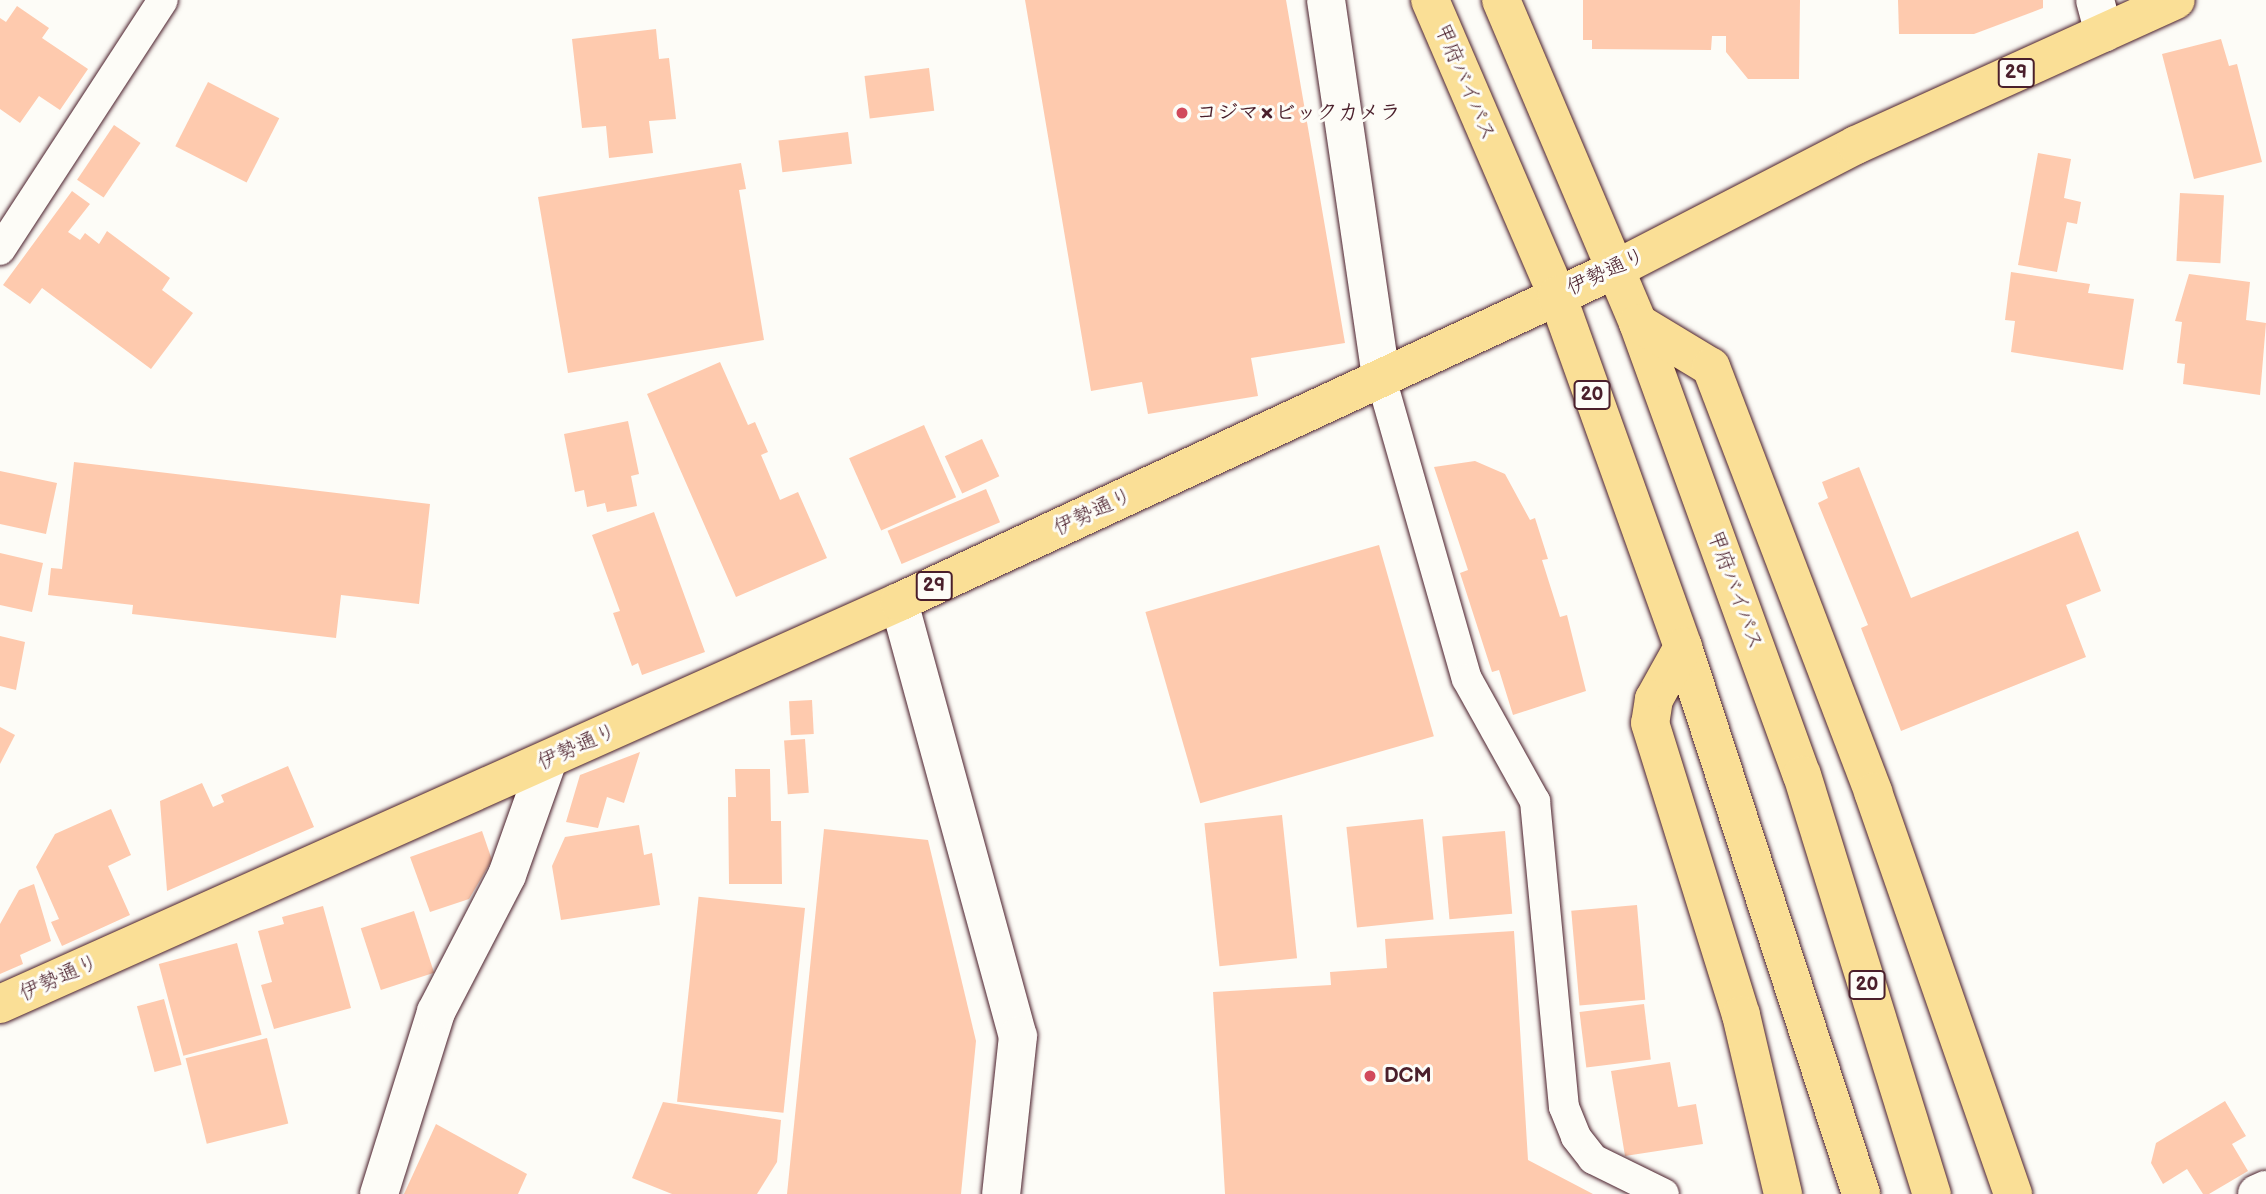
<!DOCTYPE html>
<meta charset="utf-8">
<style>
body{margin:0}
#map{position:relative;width:2266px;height:1194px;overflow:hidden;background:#fdfcf7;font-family:"Balsamiq Sans","Klee One",sans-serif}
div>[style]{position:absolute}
.building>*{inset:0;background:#fecaae;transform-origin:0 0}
.roads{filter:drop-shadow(0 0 2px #4a1f2b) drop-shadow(0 0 2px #4a1f2b)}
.lane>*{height:30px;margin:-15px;padding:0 15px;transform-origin:15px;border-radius:15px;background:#fdfcf7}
.street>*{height:38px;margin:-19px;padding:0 19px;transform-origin:19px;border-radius:19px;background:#fdfcf7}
.primary>*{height:38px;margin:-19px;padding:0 19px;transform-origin:19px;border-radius:19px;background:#fadf96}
.highway>*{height:38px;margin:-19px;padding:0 19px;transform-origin:19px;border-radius:19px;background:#fadf96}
.dots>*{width:19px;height:19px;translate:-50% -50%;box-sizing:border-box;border:4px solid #fdfcf7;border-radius:50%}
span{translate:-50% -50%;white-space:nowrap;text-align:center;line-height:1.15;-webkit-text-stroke:6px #fdfcf7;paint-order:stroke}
.shield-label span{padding:2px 5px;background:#fdfcf7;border:2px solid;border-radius:5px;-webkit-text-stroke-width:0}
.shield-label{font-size:19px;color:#4a1f2b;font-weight:700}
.street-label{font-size:21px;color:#4a1f2b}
.poi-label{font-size:21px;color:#4a1f2b;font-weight:700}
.left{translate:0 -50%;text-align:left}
</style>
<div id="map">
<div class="building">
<i style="clip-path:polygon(1025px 0,1286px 0,1345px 343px,1251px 358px,1258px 396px,1148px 414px,1142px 382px,1091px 391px)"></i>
<i style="clip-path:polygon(1583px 0,1800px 0,1799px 79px,1748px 79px,1726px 52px,1726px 36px,1712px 36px,1711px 50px,1592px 49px,1592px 40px,1583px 40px)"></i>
<i style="clip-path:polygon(1898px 0,2043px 0,2043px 8px,1974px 34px,1899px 34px)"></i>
<i style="clip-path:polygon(17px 6px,49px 28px,42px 38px,88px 69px,60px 110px,39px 96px,20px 123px,0 109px,0 18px,6px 22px)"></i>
<i style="clip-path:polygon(656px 29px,659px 59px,669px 58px,676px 119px,649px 121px,653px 153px,609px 158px,606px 126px,582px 128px,572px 39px)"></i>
<i style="clip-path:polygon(2221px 39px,2229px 66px,2237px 64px,2262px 162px,2194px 179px,2162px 54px)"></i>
<i style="left:929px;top:68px;width:43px;height:65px;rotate:83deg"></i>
<i style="left:208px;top:82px;width:80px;height:72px;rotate:27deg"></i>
<i style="left:114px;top:125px;width:32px;height:66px;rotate:34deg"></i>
<i style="left:848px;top:132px;width:32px;height:70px;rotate:83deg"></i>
<i style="clip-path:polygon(2038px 153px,2071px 159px,2064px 198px,2081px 202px,2077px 224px,2067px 222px,2057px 272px,2018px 265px)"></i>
<i style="clip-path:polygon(741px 163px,746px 189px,739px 190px,764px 340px,568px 373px,538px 197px)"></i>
<i style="clip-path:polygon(72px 191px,90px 204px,68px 232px,80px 240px,85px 233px,99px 244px,107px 231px,170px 278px,162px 290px,193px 313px,151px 369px,42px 288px,30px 304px,3px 285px)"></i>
<i style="left:2180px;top:193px;width:44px;height:68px;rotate:3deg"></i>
<i style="clip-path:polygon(2011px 272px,2090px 284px,2088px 293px,2134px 299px,2123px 370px,2011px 352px,2015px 321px,2005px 320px)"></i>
<i style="clip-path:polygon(2189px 274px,2250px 282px,2246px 320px,2266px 323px,2260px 395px,2183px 384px,2185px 364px,2177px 363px,2182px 322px,2175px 321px)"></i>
<i style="clip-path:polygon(720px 362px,748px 425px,755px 422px,768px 452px,761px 455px,780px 500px,798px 492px,827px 558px,736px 597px,647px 394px)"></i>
<i style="clip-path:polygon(628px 421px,639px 474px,631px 476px,637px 506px,607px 512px,605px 503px,587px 507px,584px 490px,575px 492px,564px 434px)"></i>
<i style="left:924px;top:425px;width:79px;height:82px;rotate:66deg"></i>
<i style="left:982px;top:439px;width:41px;height:41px;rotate:65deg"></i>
<i style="clip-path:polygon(1475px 461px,1505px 474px,1530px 520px,1535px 518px,1548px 559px,1542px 560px,1560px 617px,1567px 615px,1586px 691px,1513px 715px,1499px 670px,1492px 672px,1460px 573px,1468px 570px,1434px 467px)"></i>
<i style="clip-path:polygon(74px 462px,430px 504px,419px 604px,341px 595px,336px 638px,132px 614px,133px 605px,48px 595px,51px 568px,62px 569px)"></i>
<i style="clip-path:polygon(1859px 467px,1911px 598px,2078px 531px,2101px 591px,2066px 605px,2086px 657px,1901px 731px,1861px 628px,1868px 625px,1818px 503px,1828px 498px,1822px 482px)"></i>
<i style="clip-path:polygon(0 471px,57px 483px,46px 534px,0 524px)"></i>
<i style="left:986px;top:489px;width:36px;height:107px;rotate:67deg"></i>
<i style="clip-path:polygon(654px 512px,705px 652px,642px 675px,638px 663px,632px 666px,613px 613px,620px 611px,592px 535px)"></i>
<i style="left:1379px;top:545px;width:199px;height:243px;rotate:74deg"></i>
<i style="clip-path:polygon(0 553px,43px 563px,32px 612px,0 605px)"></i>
<i style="clip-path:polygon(0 636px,25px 642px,16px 690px,0 686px)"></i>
<i style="left:812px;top:700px;width:34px;height:23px;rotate:87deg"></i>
<i style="clip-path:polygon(0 727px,15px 735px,0 764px)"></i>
<i style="left:805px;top:739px;width:54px;height:21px;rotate:86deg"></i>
<i style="clip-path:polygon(640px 752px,624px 803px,607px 797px,598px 828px,566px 822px,580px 775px)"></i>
<i style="clip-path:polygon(288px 766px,314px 827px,167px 891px,160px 801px,202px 783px,213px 807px,224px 802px,221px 795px)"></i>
<i style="clip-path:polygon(735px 769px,770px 769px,771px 821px,781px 821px,782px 884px,729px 884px,728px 797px,736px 797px)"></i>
<i style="clip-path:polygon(111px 809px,131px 855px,108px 866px,130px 915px,62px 946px,51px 922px,59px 919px,36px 867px,55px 834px)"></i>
<i style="left:1282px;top:815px;width:144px;height:78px;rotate:84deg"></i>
<i style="left:1423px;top:819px;width:101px;height:77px;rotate:84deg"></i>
<i style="clip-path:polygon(639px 825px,644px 855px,652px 853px,660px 905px,561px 920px,552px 866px,565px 837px)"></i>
<i style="clip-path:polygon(824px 829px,928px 840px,976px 1041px,961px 1194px,787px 1194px)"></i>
<i style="clip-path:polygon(482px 831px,492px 860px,469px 899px,430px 912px,410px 857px)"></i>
<i style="left:1505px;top:831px;width:83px;height:63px;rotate:85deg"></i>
<i style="clip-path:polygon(34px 884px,51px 941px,20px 955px,23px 964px,0 974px,0 924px,19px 890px)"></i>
<i style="left:1637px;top:905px;width:95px;height:66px;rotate:85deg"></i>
<i style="clip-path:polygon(323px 906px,351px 1008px,274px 1029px,261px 985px,272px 982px,258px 931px,284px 924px,282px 917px)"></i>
<i style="left:805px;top:908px;width:206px;height:107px;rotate:96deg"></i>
<i style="left:414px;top:911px;width:65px;height:56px;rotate:72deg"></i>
<i style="clip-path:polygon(1514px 931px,1528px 1160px,1593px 1194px,1225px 1194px,1213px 992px,1331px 985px,1330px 972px,1387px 968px,1385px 939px)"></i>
<i style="left:237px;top:943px;width:95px;height:81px;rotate:75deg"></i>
<i style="left:164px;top:999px;width:68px;height:28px;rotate:75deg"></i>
<i style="left:1644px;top:1004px;width:56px;height:65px;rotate:83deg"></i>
<i style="left:267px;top:1038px;width:88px;height:84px;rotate:76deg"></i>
<i style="clip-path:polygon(1670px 1062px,1678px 1107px,1696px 1104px,1703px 1144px,1625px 1156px,1611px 1071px)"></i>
<i style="clip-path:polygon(2225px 1101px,2246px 1136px,2232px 1144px,2248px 1171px,2209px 1194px,2203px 1194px,2187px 1169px,2163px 1184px,2151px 1163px,2156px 1143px)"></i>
<i style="clip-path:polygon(663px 1102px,781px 1120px,777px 1162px,757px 1194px,672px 1194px,632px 1178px)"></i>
<i style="clip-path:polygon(436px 1124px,527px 1174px,518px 1194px,404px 1194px)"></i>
</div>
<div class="roads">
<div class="lane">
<i style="left:0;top:250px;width:298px;rotate:-56.9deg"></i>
<i style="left:1381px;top:378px;width:313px;rotate:74.1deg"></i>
<i style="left:1467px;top:679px;width:140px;rotate:60.9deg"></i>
<i style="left:1535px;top:801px;width:307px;rotate:84.6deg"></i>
<i style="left:1564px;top:1107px;width:32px;rotate:68deg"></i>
<i style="left:1576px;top:1137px;width:28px;rotate:52deg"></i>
<i style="left:1593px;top:1159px;width:79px;rotate:26.2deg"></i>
</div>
<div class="street">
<i style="left:1326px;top:0;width:382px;rotate:81.7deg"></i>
<i style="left:2095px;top:0;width:34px;rotate:75deg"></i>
<i style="left:899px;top:602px;width:450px;rotate:74.7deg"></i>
<i style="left:1018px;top:1036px;width:159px;rotate:96.1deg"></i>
<i style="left:379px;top:1194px;width:191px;rotate:-72.6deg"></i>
<i style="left:436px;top:1012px;width:154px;rotate:-62.6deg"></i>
<i style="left:507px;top:875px;width:122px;rotate:-70.4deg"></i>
<i style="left:2257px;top:1194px;width:10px;rotate:-24deg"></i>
</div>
<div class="primary">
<i style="left:0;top:1004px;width:985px;rotate:-24.09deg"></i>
<i style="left:899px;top:602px;width:791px;rotate:-24.91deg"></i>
<i style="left:1616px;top:269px;width:270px;rotate:-27.3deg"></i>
<i style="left:1856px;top:145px;width:351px;rotate:-24.4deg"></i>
</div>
<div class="highway">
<i style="left:1430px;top:0;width:321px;rotate:66.7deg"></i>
<i style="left:1557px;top:295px;width:374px;rotate:70.3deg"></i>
<i style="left:1683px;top:647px;width:575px;rotate:71.97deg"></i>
<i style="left:1501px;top:0;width:351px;rotate:67deg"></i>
<i style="left:1638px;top:323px;width:481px;rotate:70.1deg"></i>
<i style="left:1802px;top:775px;width:439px;rotate:72.8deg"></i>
<i style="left:1638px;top:323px;width:85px;rotate:31.1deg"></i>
<i style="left:1711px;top:367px;width:455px;rotate:69.1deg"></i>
<i style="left:1873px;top:792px;width:426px;rotate:70.8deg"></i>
<i style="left:1683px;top:647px;width:60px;rotate:119.1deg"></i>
<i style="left:1654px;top:699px;width:24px;rotate:99deg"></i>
<i style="left:1650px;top:723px;width:306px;rotate:72.7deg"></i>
<i style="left:1741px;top:1015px;width:184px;rotate:76.8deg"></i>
</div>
</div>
<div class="dots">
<i style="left:1182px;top:113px;background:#d1495b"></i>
<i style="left:1370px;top:1076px;background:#d1495b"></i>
</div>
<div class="shield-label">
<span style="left:2016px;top:73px">29</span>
<span style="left:1592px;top:395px">20</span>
<span style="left:934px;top:586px">29</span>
<span style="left:1867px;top:985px">20</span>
</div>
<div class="street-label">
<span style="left:1465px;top:82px;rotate:67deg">甲府バイパス</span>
<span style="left:1606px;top:272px;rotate:-25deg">伊勢通り</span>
<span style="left:1093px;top:512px;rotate:-25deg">伊勢通り</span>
<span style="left:1735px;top:590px;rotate:70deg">甲府バイパス</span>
<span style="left:577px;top:747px;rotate:-24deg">伊勢通り</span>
<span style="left:59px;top:978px;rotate:-24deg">伊勢通り</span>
</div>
<div class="poi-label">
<span class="left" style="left:1196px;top:113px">コジマ×ビックカメラ</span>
<span class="left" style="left:1384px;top:1076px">DCM</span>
</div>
</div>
